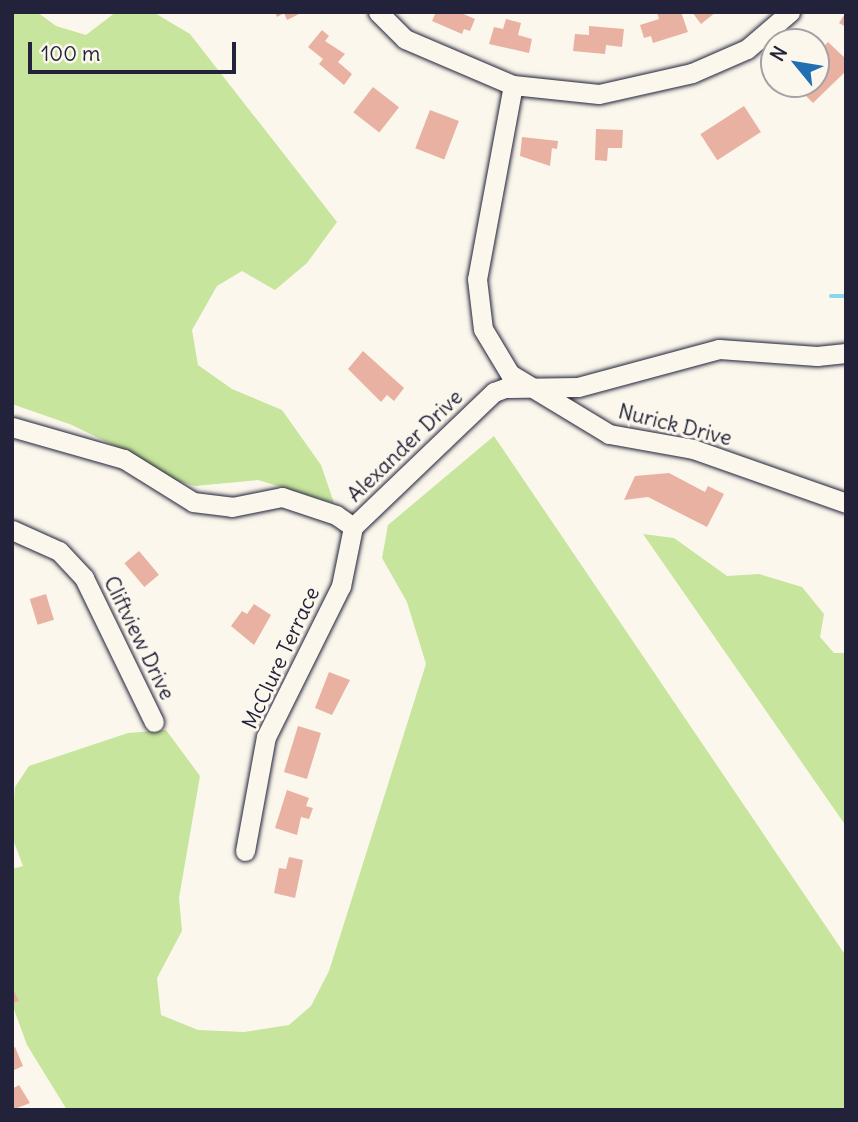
<!DOCTYPE html>
<style>
body{margin:0}
#map{position:relative;width:858px;height:1122px;overflow:hidden;background:#fbf7ec;font-family:Delius,sans-serif}
div>[style]{position:absolute}
.green>*{inset:0;background:#c7e59d}
.stream>*{height:4.5px;margin:-2.25px;padding:0 2.25px;transform-origin:2.25px;border-radius:2.25px;background:#8dd5ee}
.building>*{inset:0;background:#e9b1a1;transform-origin:0 0}
.roads{filter:drop-shadow(0 0 2px #22223b) drop-shadow(0 0 2px #22223b)}
.minor>*{height:19px;margin:-9.5px;padding:0 9.5px;transform-origin:9.5px;border-radius:9.5px;background:#fbf7ec}
span{translate:-50% -50%;white-space:nowrap;text-align:center;line-height:1.15;-webkit-text-stroke:6px #fbf7ec;paint-order:stroke}
.street-label{font-size:21px;color:#22223b}
.frame{position:absolute;inset:0;border:14px solid #22223b;pointer-events:none}
.north{position:absolute;left:760px;top:28px;width:70px;height:70px;box-sizing:border-box;background:#fbf7ec;border:2px solid #a4a2a5;border-radius:50%;rotate:300deg;font-size:19px;font-weight:700;line-height:28px;text-align:center;color:#22223b}
.north::after{content:'';display:block;margin:auto;width:24px;height:32px;background:#1f6fb2;clip-path:polygon(50% 0,100% 100%,50% 72%,0 100%)}
.scale{position:absolute;left:28px;top:42px;width:208px;height:32px;box-sizing:border-box;border:4px solid #22223b;border-top:0;padding-left:9px;font-size:21px;line-height:24px;white-space:nowrap;color:#22223b;-webkit-text-stroke:5px #fbf7ec;paint-order:stroke}
</style>
<div id="map">
<div class="green">
<i style="clip-path:polygon(12px 12px,37px 12px,56px 26px,86px 35px,116px 12px,153px 12px,190px 34px,337px 222px,307px 263px,275px 290px,242px 271px,217px 286px,192px 330px,198px 365px,232px 389px,282px 410px,321px 465px,334px 503px,258px 480px,195px 486px,160px 476px,123px 450px,72px 425px,12px 404px)"></i>
<i style="clip-path:polygon(494px 436px,846px 956px,846px 1110px,67px 1110px,27px 1045px,12px 1004px,12px 869px,23px 866px,12px 837px,15px 787px,29px 766px,128px 733px,166px 730px,200px 776px,179px 898px,182px 931px,157px 978px,161px 1015px,198px 1030px,244px 1032px,289px 1025px,311px 1006px,329px 971px,426px 664px,407px 602px,382px 558px,388px 525px)"></i>
<i style="clip-path:polygon(643px 534px,674px 538px,727px 576px,759px 574px,802px 587px,824px 614px,820px 637px,834px 653px,846px 653px,846px 826px)"></i>
</div>
<div class="stream">
<i style="left:831px;top:296px;width:15px"></i>
</div>
<div class="building">
<i style="clip-path:polygon(275px 12px,298px 12px,299px 14px,287px 20px,284px 13px,277px 17px)"></i>
<i style="clip-path:polygon(436px 12px,459px 12px,475px 19px,470px 31px,464px 29px,462px 34px,432px 21px)"></i>
<i style="clip-path:polygon(657px 12px,681px 12px,688px 32px,653px 43px,651px 36px,644px 38px,640px 25px,659px 19px)"></i>
<i style="clip-path:polygon(692px 12px,716px 12px,701px 24px)"></i>
<i style="clip-path:polygon(846px 12px,846px 27px,839px 23px)"></i>
<i style="clip-path:polygon(506px 19px,521px 23px,518px 35px,532px 39px,529px 53px,489px 44px,494px 27px,503px 29px)"></i>
<i style="clip-path:polygon(589px 26px,624px 29px,622px 47px,606px 45px,605px 54px,573px 51px,575px 34px,589px 35px)"></i>
<i style="clip-path:polygon(322px 30px,329px 36px,325px 41px,345px 54px,338px 62px,352px 74px,344px 85px,319px 64px,323px 59px,308px 47px)"></i>
<i style="clip-path:polygon(828px 42px,846px 59px,846px 71px,813px 103px,794px 84px,816px 84px,816px 64px,822px 59px,818px 52px)"></i>
<i style="left:373px;top:87px;width:33px;height:32px;rotate:38deg"></i>
<i style="left:744px;top:106px;width:31px;height:52px;rotate:57deg"></i>
<i style="left:430px;top:110px;width:31px;height:41px;rotate:21deg"></i>
<i style="clip-path:polygon(596px 129px,623px 130px,622px 148px,608px 148px,607px 161px,595px 160px)"></i>
<i style="clip-path:polygon(522px 137px,558px 141px,557px 149px,552px 148px,550px 166px,520px 156px)"></i>
<i style="clip-path:polygon(363px 351px,404px 388px,394px 401px,387px 395px,381px 402px,348px 369px)"></i>
<i style="clip-path:polygon(669px 473px,705px 492px,708px 486px,724px 494px,707px 527px,648px 497px,624px 500px,635px 476px)"></i>
<i style="left:139px;top:551px;width:31px;height:19px;rotate:50deg"></i>
<i style="left:46px;top:594px;width:27px;height:17px;rotate:73deg"></i>
<i style="clip-path:polygon(254px 604px,271px 615px,254px 645px,231px 626px,242px 611px,247px 614px)"></i>
<i style="clip-path:polygon(329px 672px,350px 680px,332px 715px,315px 708px)"></i>
<i style="left:298px;top:726px;width:24px;height:48px;rotate:17deg"></i>
<i style="clip-path:polygon(287px 790px,309px 798px,306px 806px,313px 808px,309px 819px,301px 817px,297px 835px,275px 828px)"></i>
<i style="clip-path:polygon(289px 857px,303px 860px,295px 898px,274px 893px,279px 868px,286px 869px)"></i>
<i style="clip-path:polygon(12px 987px,19px 1001px,12px 1003px)"></i>
<i style="clip-path:polygon(15px 1047px,23px 1066px,12px 1071px,12px 1048px)"></i>
<i style="clip-path:polygon(19px 1085px,30px 1103px,12px 1110px,12px 1089px)"></i>
</div>
<div class="roads">
<div class="minor">
<i style="left:378px;top:12px;width:38px;rotate:45deg"></i>
<i style="left:405px;top:39px;width:117px;rotate:23.1deg"></i>
<i style="left:513px;top:85px;width:86px;rotate:6deg"></i>
<i style="left:599px;top:94px;width:95px;rotate:-12.7deg"></i>
<i style="left:692px;top:73px;width:60px;rotate:-23.6deg"></i>
<i style="left:747px;top:49px;width:57px;rotate:-40.7deg"></i>
<i style="left:513px;top:85px;width:197px;rotate:100.5deg"></i>
<i style="left:477px;top:279px;width:50px;rotate:83.2deg"></i>
<i style="left:483px;top:329px;width:52px;rotate:59deg"></i>
<i style="left:510px;top:374px;width:116px;rotate:31.2deg"></i>
<i style="left:609px;top:434px;width:85px;rotate:10.1deg"></i>
<i style="left:693px;top:449px;width:162px;rotate:19.4deg"></i>
<i style="left:12px;top:427px;width:116px;rotate:15.9deg"></i>
<i style="left:124px;top:459px;width:81px;rotate:31.9deg"></i>
<i style="left:193px;top:502px;width:39px;rotate:7deg"></i>
<i style="left:232px;top:507px;width:51px;rotate:-11.3deg"></i>
<i style="left:282px;top:497px;width:57px;rotate:18.4deg"></i>
<i style="left:336px;top:515px;width:21px;rotate:35deg"></i>
<i style="left:353px;top:527px;width:195px;rotate:-43.8deg"></i>
<i style="left:494px;top:392px;width:12px;rotate:-20deg"></i>
<i style="left:505px;top:388px;width:73px;rotate:-0.8deg"></i>
<i style="left:578px;top:387px;width:146px;rotate:-15.1deg"></i>
<i style="left:719px;top:349px;width:98px;rotate:4.1deg"></i>
<i style="left:817px;top:356px;width:29px;rotate:-6deg"></i>
<i style="left:12px;top:530px;width:51px;rotate:24.1deg"></i>
<i style="left:59px;top:551px;width:37px;rotate:47deg"></i>
<i style="left:84px;top:578px;width:160px;rotate:64.1deg"></i>
<i style="left:245px;top:851px;width:116px;rotate:-79.6deg"></i>
<i style="left:266px;top:737px;width:169px;rotate:-63.6deg"></i>
<i style="left:341px;top:586px;width:60px;rotate:-78.5deg"></i>
</div>
</div>
<div class="street-label">
<span style="left:675px;top:425px;rotate:14deg">Nurick Drive</span>
<span style="left:405px;top:446px;rotate:-44deg">Alexander Drive</span>
<span style="left:139px;top:638px;rotate:64deg">Cliftview Drive</span>
<span style="left:281px;top:658px;rotate:-65deg">McClure Terrace</span>
</div>
<div class="frame"></div>
<div class="north">N</div>
<div class="scale">100 m</div>
</div>
